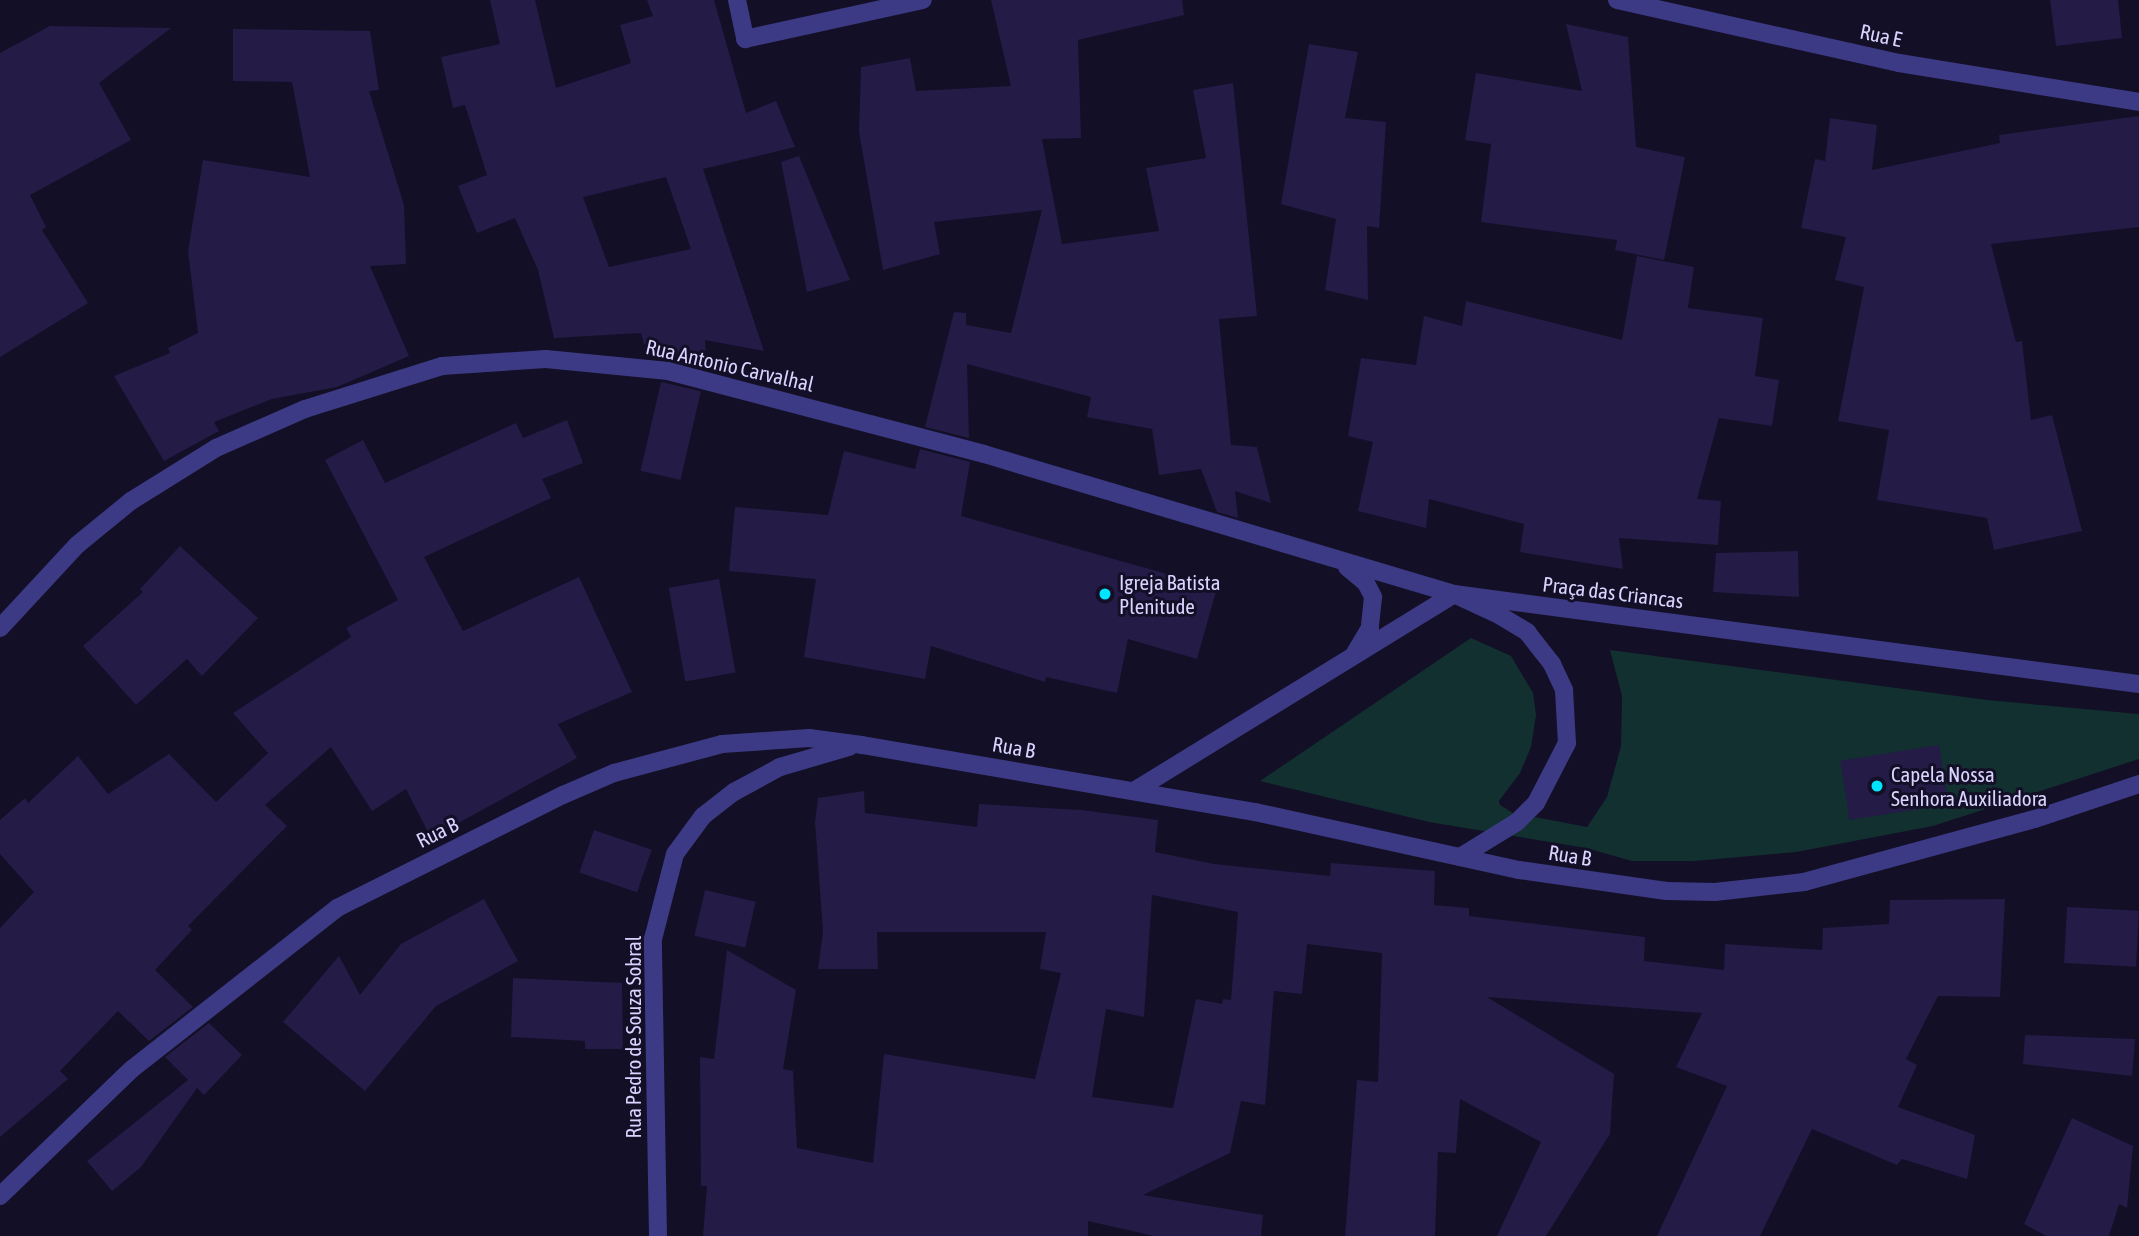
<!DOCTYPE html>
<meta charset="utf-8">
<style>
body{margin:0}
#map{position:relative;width:2139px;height:1236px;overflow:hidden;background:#130f26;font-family:"Asap Condensed",sans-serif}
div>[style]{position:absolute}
.green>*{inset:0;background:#12302f}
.building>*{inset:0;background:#241b47;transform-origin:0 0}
.minor>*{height:18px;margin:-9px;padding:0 9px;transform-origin:9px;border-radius:9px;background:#3d3a85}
.dots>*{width:19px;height:19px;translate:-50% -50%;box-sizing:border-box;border:4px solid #130f26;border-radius:50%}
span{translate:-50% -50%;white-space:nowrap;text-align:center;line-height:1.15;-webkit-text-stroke:6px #130f26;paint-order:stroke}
.street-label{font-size:21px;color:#d9d4ff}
.poi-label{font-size:21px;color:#d9d4ff}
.left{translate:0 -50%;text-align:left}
</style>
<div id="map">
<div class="green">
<i style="clip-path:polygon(1471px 638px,1511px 656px,1533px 693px,1536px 715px,1531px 747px,1520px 773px,1499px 801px,1500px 805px,1513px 813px,1587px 827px,1607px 797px,1621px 746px,1622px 696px,1610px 650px,1987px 700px,2139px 714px,2139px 759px,1933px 826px,1796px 852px,1694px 861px,1632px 861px,1586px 848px,1429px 822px,1260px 781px)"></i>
</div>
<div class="building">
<i style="clip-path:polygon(evenodd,490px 0,535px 0,556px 88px,631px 63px,620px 25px,653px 16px,647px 0,714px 0,746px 113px,776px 101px,795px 147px,703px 169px,764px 351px,705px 340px,706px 354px,701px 353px,701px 368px,660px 359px,660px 347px,644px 344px,641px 333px,554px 338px,538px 270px,515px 218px,477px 233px,458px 186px,487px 175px,465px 105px,453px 108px,441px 57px,500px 44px,490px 0,666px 177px,691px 249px,609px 267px,583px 197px,666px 177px)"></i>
<i style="clip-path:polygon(991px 0,1182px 0,1184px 15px,1078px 40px,1081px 138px,1042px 139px,1062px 244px,1159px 231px,1146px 168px,1206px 158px,1193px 90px,1233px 83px,1257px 316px,1219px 319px,1231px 445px,1257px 447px,1271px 503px,1235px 491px,1238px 518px,1217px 512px,1201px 469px,1159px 475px,1152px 429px,1087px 417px,1091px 397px,967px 364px,969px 438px,925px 427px,954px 312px,966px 313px,966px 325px,1011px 333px,1042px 210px,934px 222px,940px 254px,883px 270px,859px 132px,861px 67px,910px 58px,916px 91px,1011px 86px)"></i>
<i style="clip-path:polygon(2050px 0,2118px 0,2122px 38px,2056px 46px)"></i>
<i style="clip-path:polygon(1566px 24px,1628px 37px,1636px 147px,1685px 157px,1664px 260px,1615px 250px,1617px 240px,1481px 222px,1491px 144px,1465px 140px,1476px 73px,1582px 91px)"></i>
<i style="clip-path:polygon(50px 26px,171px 28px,99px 83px,131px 140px,30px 195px,46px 227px,42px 230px,88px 303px,0 357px,0 53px)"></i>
<i style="clip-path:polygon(233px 29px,370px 31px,379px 90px,369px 91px,404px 205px,406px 264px,370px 266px,409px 356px,337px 387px,272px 399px,214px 422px,219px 431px,164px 461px,114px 376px,170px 353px,168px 348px,198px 333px,188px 251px,203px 160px,310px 177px,292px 82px,233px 81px)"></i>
<i style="clip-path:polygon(1309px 44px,1358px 52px,1345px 118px,1386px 122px,1379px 228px,1367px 226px,1368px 300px,1325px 290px,1336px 219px,1281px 204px)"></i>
<i style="clip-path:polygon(2139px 116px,2139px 227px,1991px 244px,2016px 342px,2022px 341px,2031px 420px,2052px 415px,2082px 531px,1994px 550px,1987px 518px,1877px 500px,1889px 430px,1838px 421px,1864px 287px,1835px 280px,1846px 237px,1801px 228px,1815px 159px,1825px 161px,1830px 118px,1877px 125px,1872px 170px,2000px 143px,1999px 135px)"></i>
<i style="clip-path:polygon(799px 156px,850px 280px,807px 292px,781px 162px)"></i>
<i style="clip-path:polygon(1637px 256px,1694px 267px,1688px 308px,1763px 318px,1755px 376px,1779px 380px,1772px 426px,1719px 418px,1697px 499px,1721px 501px,1718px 545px,1619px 538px,1623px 569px,1520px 552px,1524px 524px,1429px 499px,1426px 528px,1358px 511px,1373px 442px,1348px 436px,1361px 358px,1416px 365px,1424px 316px,1462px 326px,1466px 301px,1622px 340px)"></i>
<i style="left:661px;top:382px;width:41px;height:91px;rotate:13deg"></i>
<i style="clip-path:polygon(567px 420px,583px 463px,542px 479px,551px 498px,424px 557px,463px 631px,579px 577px,632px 692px,558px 724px,577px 758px,431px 838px,406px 789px,372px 811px,331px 747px,265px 805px,287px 826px,188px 926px,192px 930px,155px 970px,193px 1007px,149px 1041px,118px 1011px,60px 1071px,68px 1079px,0 1137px,0 928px,34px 892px,0 854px,0 820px,25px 798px,28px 803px,78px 756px,108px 794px,169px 754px,216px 802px,268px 753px,233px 713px,351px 637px,346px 628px,398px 600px,325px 460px,363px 440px,385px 483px,516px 423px,523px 438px)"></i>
<i style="clip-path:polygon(920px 449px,970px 462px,961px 516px,1217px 588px,1197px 659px,1128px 639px,1117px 693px,1046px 677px,1045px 682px,931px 646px,925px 679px,804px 657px,816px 579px,729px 571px,735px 507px,828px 515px,844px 451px,915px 469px)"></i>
<i style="clip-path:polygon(180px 546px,258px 618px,202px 676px,187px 659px,136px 705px,83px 646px,143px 592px,140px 589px)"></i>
<i style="clip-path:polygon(1798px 551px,1799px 597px,1713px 592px,1716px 553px)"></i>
<i style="left:719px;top:579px;width:95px;height:51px;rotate:80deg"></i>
<i style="left:1939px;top:745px;width:60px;height:100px;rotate:81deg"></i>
<i style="clip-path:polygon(evenodd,864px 791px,865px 813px,977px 827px,979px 804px,1081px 810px,1158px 820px,1155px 852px,1214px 864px,1330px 876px,1331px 863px,1435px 871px,1434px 905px,1469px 908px,1469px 916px,1645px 937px,1644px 961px,1724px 970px,1725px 944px,1822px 950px,1823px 928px,1889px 924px,1890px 900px,2005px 899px,2000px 997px,1938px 996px,1906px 1059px,1917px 1065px,1898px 1107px,1975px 1135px,1967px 1179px,1902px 1159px,1897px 1165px,1812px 1129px,1760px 1236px,1657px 1236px,1727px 1086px,1676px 1067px,1702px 1013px,1487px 997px,1614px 1074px,1610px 1134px,1546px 1236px,1497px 1236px,1541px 1142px,1460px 1099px,1456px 1153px,1438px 1152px,1435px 1236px,1345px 1236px,1357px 1080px,1378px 1082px,1382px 953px,1307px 944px,1302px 994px,1274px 991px,1265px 1105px,1241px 1101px,1230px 1153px,1143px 1195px,1263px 1215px,1261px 1236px,1154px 1236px,1088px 1221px,1088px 1236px,703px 1236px,707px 1186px,701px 1186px,700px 1057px,714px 1059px,727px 950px,796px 990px,783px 1069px,793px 1071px,797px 1148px,873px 1163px,884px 1054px,1035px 1079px,1061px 973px,1040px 969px,1046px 932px,877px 932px,878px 969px,818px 969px,823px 932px,815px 822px,818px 798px,864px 791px,1152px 895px,1238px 912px,1231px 1000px,1223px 999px,1222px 1004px,1196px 999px,1173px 1108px,1092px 1097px,1106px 1009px,1144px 1017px,1152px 895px)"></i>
<i style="left:594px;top:830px;width:61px;height:45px;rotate:19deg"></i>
<i style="left:705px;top:890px;width:52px;height:47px;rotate:13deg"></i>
<i style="clip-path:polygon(484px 899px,518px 961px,436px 1006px,365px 1091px,283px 1022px,339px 956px,360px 995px,401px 944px)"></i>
<i style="left:2067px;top:907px;width:72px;height:56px;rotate:3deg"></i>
<i style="clip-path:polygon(513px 978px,622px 983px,623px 1049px,585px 1049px,585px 1041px,511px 1037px)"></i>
<i style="clip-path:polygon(209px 1023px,242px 1055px,204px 1095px,197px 1088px,141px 1167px,112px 1191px,87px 1161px,188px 1080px,165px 1057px)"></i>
<i style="clip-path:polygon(2025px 1035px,2135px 1039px,2132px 1076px,2023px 1064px)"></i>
<i style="clip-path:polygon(2072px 1118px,2133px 1146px,2127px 1208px,2119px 1204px,2109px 1236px,2046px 1236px,2024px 1224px)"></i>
</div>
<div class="minor">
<i style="left:737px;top:0;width:40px;rotate:78deg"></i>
<i style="left:745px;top:39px;width:182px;rotate:-12.4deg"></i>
<i style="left:1617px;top:0;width:289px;rotate:12.6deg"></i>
<i style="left:1899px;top:63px;width:243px;rotate:9.2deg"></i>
<i style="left:1347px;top:567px;width:25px;rotate:40deg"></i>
<i style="left:1366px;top:583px;width:16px;rotate:63deg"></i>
<i style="left:1373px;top:597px;width:31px;rotate:96deg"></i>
<i style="left:1370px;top:628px;width:29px;rotate:121deg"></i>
<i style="left:0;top:628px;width:113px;rotate:-47.1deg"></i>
<i style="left:77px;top:545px;width:70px;rotate:-39.2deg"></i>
<i style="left:131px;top:501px;width:100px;rotate:-31.9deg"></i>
<i style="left:216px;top:448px;width:97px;rotate:-23.7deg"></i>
<i style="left:305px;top:409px;width:144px;rotate:-17.4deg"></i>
<i style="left:442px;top:366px;width:104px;rotate:-3.9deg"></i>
<i style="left:546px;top:359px;width:123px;rotate:5.6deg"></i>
<i style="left:668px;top:371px;width:327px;rotate:14.7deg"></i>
<i style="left:984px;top:454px;width:490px;rotate:16.6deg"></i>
<i style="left:1454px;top:594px;width:50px;rotate:25deg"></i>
<i style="left:1499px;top:615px;width:33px;rotate:31deg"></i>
<i style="left:1527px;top:632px;width:41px;rotate:52deg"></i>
<i style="left:1552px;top:664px;width:29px;rotate:65deg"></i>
<i style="left:1564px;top:690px;width:53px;rotate:86.8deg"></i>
<i style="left:1567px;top:743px;width:68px;rotate:117.3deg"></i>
<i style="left:1536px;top:803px;width:27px;rotate:135deg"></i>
<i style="left:1517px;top:822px;width:67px;rotate:148.4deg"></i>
<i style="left:1134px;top:791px;width:376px;rotate:-31.6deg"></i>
<i style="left:1454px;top:594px;width:691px;rotate:7.49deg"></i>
<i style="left:0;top:1196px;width:183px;rotate:-43.9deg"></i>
<i style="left:132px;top:1069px;width:261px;rotate:-38.1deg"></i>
<i style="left:337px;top:908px;width:253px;rotate:-26.6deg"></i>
<i style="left:563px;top:795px;width:56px;rotate:-23.3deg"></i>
<i style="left:614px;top:773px;width:112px;rotate:-15deg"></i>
<i style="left:722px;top:744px;width:87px;rotate:-3.9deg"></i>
<i style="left:809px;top:738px;width:53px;rotate:7.5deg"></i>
<i style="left:862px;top:745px;width:399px;rotate:9.7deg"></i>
<i style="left:1255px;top:812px;width:270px;rotate:12.4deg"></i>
<i style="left:1519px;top:870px;width:149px;rotate:8.1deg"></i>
<i style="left:1667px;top:891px;width:48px;rotate:1.2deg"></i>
<i style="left:1715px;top:892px;width:90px;rotate:-6.4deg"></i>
<i style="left:1804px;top:882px;width:239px;rotate:-15.3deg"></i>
<i style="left:2035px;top:819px;width:110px;rotate:-18.6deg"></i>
<i style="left:658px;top:1236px;width:297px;rotate:-91deg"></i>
<i style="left:653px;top:939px;width:88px;rotate:-75.5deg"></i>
<i style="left:675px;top:854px;width:47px;rotate:-53.6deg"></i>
<i style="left:703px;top:816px;width:39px;rotate:-38deg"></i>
<i style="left:734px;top:792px;width:52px;rotate:-28.5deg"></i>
<i style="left:780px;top:767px;width:72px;rotate:-16.2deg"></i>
</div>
<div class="dots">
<i style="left:1105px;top:594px;background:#00e5ff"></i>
<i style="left:1877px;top:786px;background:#00e5ff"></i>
</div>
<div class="street-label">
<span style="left:1881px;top:35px;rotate:12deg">Rua E</span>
<span style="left:730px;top:365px;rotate:13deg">Rua Antonio Carvalhal</span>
<span style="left:1613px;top:592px;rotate:7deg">Praça das Criancas</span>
<span style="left:1014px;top:747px;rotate:10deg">Rua B</span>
<span style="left:437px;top:832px;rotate:-26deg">Rua B</span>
<span style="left:1570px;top:855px;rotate:9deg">Rua B</span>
<span style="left:633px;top:1037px;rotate:-90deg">Rua Pedro de Souza Sobral</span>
</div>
<div class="poi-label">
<span class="left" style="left:1119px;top:594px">Igreja Batista<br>Plenitude</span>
<span class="left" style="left:1891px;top:786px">Capela Nossa<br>Senhora Auxiliadora</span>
</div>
</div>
